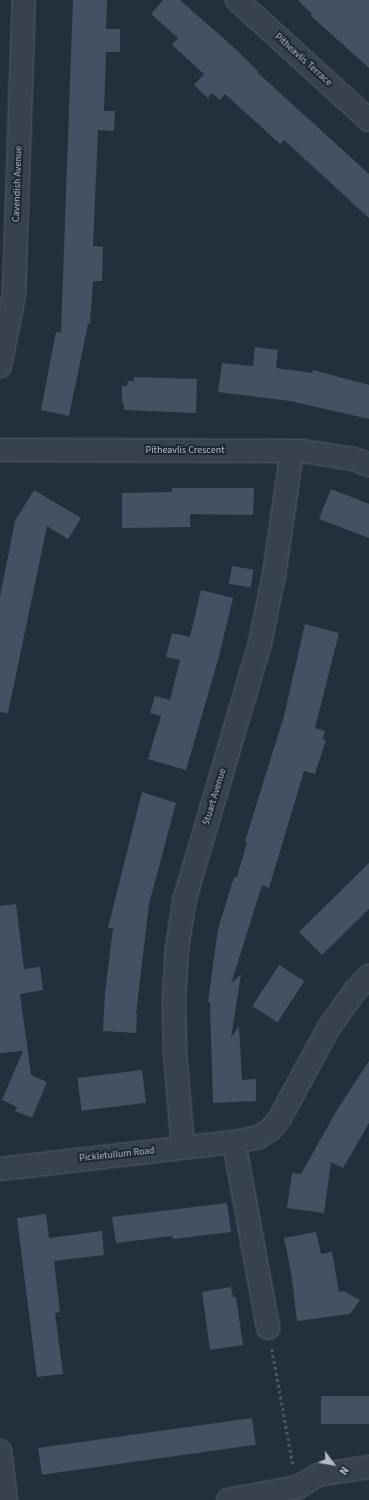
<!DOCTYPE html>
<style>
body{margin:0}
#map{position:relative;width:369px;height:1500px;overflow:hidden;background:#242f3e;font-family:"Source Sans 3",sans-serif}
div>[style]{position:absolute}
.building>*{inset:0;background:#455162;transform-origin:0 0}
.path>*{height:2.5px;margin-top:-1.25px;transform-origin:0;background:repeating-linear-gradient(90deg,#44595c 0 3px,transparent 0 6px)}
.roads{filter:drop-shadow(0 0 1px #565f6c) drop-shadow(0 0 1px #565f6c)}
.minor>*{height:22px;margin:-11px;padding:0 11px;transform-origin:11px;border-radius:11px;background:#38414e}
span{translate:-50% -50%;white-space:nowrap;text-align:center;line-height:1.15;-webkit-text-stroke:4px #1d2633;paint-order:stroke}
.street-label{font-size:10px;color:#b4bcc9}
.north{position:absolute;left:313px;top:1444px;width:40px;height:40px;-webkit-text-stroke:3px #1d2633;paint-order:stroke;rotate:122deg;font-size:11px;font-weight:700;line-height:16px;text-align:center;color:#b4bcc9}
.north::after{content:'';display:block;margin:auto;width:14px;height:18px;background:#b4bcc9;clip-path:polygon(50% 0,100% 100%,50% 72%,0 100%)}
</style>
<div id="map">
<div class="building">
<i style="clip-path:polygon(73px 0,107px 0,106px 29px,120px 29px,120px 52px,106px 52px,104px 111px,115px 111px,114px 131px,98px 130px,93px 246px,103px 247px,102px 281px,93px 281px,90px 324px,88px 324px,69px 416px,41px 410px,56px 332px,61px 333px)"></i>
<i style="clip-path:polygon(163px 0,180px 0,231px 45px,258px 71px,257px 72px,369px 174px,369px 218px,284px 140px,280px 144px,225px 94px,220px 100px,212px 93px,208px 98px,194px 85px,204px 74px,172px 45px,178px 38px,151px 14px)"></i>
<i style="clip-path:polygon(298px 0,369px 0,369px 68px,311px 16px,312px 14px)"></i>
<i style="clip-path:polygon(255px 347px,278px 350px,276px 368px,312px 373px,313px 370px,369px 385px,369px 419px,290px 401px,218px 392px,222px 363px,253px 366px)"></i>
<i style="clip-path:polygon(134px 377px,197px 379px,196px 413px,124px 410px,124px 404px,122px 403px,122px 386px,127px 386px,128px 381px,134px 381px)"></i>
<i style="clip-path:polygon(172px 488px,254px 488px,253px 515px,190px 514px,190px 527px,122px 528px,122px 493px,172px 492px)"></i>
<i style="clip-path:polygon(331px 489px,369px 504px,369px 538px,319px 519px)"></i>
<i style="clip-path:polygon(34px 490px,81px 518px,68px 539px,47px 526px,8px 713px,0 712px,0 597px,15px 521px)"></i>
<i style="left:232px;top:566px;width:22px;height:18px;rotate:10deg"></i>
<i style="clip-path:polygon(201px 590px,233px 598px,218px 660px,186px 770px,148px 759px,161px 716px,150px 713px,155px 696px,170px 700px,180px 660px,166px 657px,172px 633px,190px 637px)"></i>
<i style="clip-path:polygon(305px 624px,339px 633px,315px 728px,325px 731px,323px 739px,326px 740px,315px 774px,304px 771px,269px 888px,262px 885px,231px 984px,241px 974px,231px 1038px,239px 1026px,242px 1080px,256px 1079px,256px 1101px,213px 1103px,210px 1002px,208px 1002px,218px 929px,234px 877px,237px 877px,247px 843px,245px 842px,250px 825px,284px 716px)"></i>
<i style="clip-path:polygon(142px 792px,176px 803px,149px 904px,136px 1014px,137px 1014px,136px 1033px,103px 1031px,105px 993px,113px 928px,108px 928px)"></i>
<i style="clip-path:polygon(369px 863px,369px 909px,322px 955px,299px 932px)"></i>
<i style="clip-path:polygon(16px 904px,24px 969px,40px 967px,43px 990px,20px 994px,31px 1075px,47px 1082px,32px 1118px,15px 1111px,17px 1107px,2px 1100px,23px 1051px,0 1053px,0 906px)"></i>
<i style="left:279px;top:965px;width:30px;height:49px;rotate:33deg"></i>
<i style="clip-path:polygon(369px 1061px,369px 1123px,343px 1168px,331px 1162px,324px 1213px,287px 1208px,292px 1173px,301px 1174px,337px 1110px)"></i>
<i style="left:142px;top:1070px;width:33px;height:65px;rotate:83deg"></i>
<i style="clip-path:polygon(227px 1203px,231px 1232px,173px 1239px,172px 1236px,116px 1243px,112px 1217px)"></i>
<i style="clip-path:polygon(46px 1214px,49px 1238px,102px 1231px,104px 1255px,54px 1261px,60px 1312px,55px 1313px,63px 1374px,37px 1377px,17px 1218px)"></i>
<i style="clip-path:polygon(316px 1232px,321px 1254px,332px 1252px,339px 1292px,344px 1291px,360px 1300px,350px 1314px,297px 1321px,291px 1272px,284px 1238px)"></i>
<i style="clip-path:polygon(231px 1287px,233px 1297px,236px 1297px,243px 1345px,210px 1350px,202px 1292px)"></i>
<i style="left:369px;top:1396px;width:28px;height:48px;rotate:90deg"></i>
<i style="left:252px;top:1418px;width:27px;height:216px;rotate:82deg"></i>
</div>
<div class="path">
<i style="left:272px;top:1349px;width:117px;rotate:79.7deg"></i>
</div>
<div class="roads">
<div class="minor">
<i style="left:237px;top:0;width:178px;rotate:42.3deg"></i>
<i style="left:0;top:366px;width:72px;rotate:-78.8deg"></i>
<i style="left:14px;top:295px;width:295px;rotate:-88.1deg"></i>
<i style="left:0;top:450px;width:303px;rotate:0.2deg"></i>
<i style="left:303px;top:451px;width:52px;rotate:8.9deg"></i>
<i style="left:354px;top:459px;width:16px;rotate:22deg"></i>
<i style="left:234px;top:1142px;width:189px;rotate:79.6deg"></i>
<i style="left:183px;top:1147px;width:93px;rotate:-94.9deg"></i>
<i style="left:175px;top:1054px;width:54px;rotate:-91.1deg"></i>
<i style="left:174px;top:1000px;width:52px;rotate:-86.7deg"></i>
<i style="left:177px;top:948px;width:51px;rotate:-80.9deg"></i>
<i style="left:185px;top:898px;width:266px;rotate:-73.6deg"></i>
<i style="left:260px;top:643px;width:69px;rotate:-78.4deg"></i>
<i style="left:274px;top:575px;width:125px;rotate:-81.7deg"></i>
<i style="left:0;top:1169px;width:236px;rotate:-6.6deg"></i>
<i style="left:234px;top:1142px;width:25px;rotate:-11deg"></i>
<i style="left:259px;top:1137px;width:14px;rotate:-34deg"></i>
<i style="left:271px;top:1129px;width:14px;rotate:-51deg"></i>
<i style="left:280px;top:1118px;width:101px;rotate:-61.7deg"></i>
<i style="left:328px;top:1029px;width:47px;rotate:-54.6deg"></i>
<i style="left:355px;top:991px;width:21px;rotate:-47deg"></i>
<i style="left:0;top:1451px;width:49px;rotate:83deg"></i>
<i style="left:228px;top:1500px;width:71px;rotate:-10.5deg"></i>
<i style="left:298px;top:1487px;width:23px;rotate:-31deg"></i>
<i style="left:318px;top:1475px;width:52px;rotate:-8.9deg"></i>
</div>
</div>
<div class="street-label">
<span style="left:303px;top:60px;rotate:42deg">Pitheavlis Terrace</span>
<span style="left:18px;top:184px;rotate:-88deg">Cavendish Avenue</span>
<span style="left:185px;top:451px">Pitheavlis Crescent</span>
<span style="left:215px;top:797px;rotate:-73deg">Stuart Avenue</span>
<span style="left:117px;top:1155px;rotate:-6deg">Pickletullum Road</span>
</div>
<div class="north">N</div>
</div>
